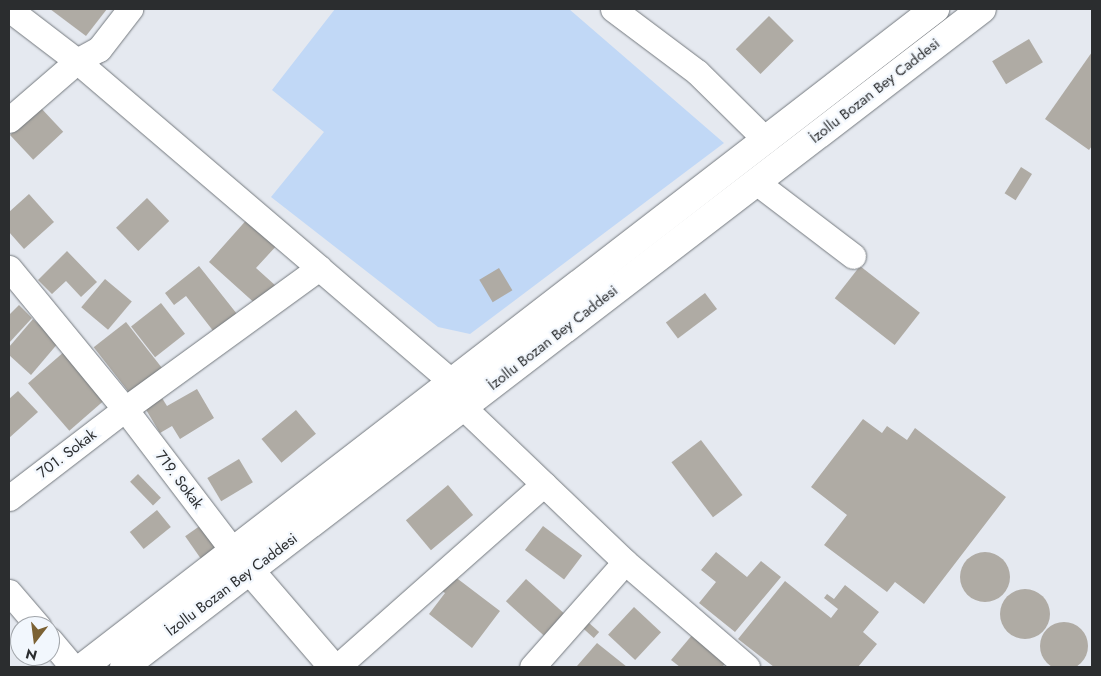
<!DOCTYPE html>
<meta charset="utf-8">
<style>
body{margin:0}
#map{position:relative;width:1101px;height:676px;overflow:hidden;background:#e5e9f0;font-family:Jost,sans-serif}
div>[style]{position:absolute}
.green>*{inset:0;background:#c1d8f6}
.building>*{inset:0;background:#afaba4;transform-origin:0 0}
.round{border-radius:50%}
.roads{filter:drop-shadow(0 0 1px #74797e) drop-shadow(0 0 1px #74797e)}
.minor>*{height:25px;margin:-12.5px;padding:0 12.5px;transform-origin:12.5px;border-radius:12.5px;background:#fff}
.tertiary>*{height:28px;margin:-14px;padding:0 14px;transform-origin:14px;border-radius:14px;background:#fff}
.secondary>*{height:28px;margin:-14px;padding:0 14px;transform-origin:14px;border-radius:14px;background:#fff}
span{translate:-50% -50%;white-space:nowrap;text-align:center;line-height:1.15;-webkit-text-stroke:4.5px #f2f7fd;paint-order:stroke}
.street-label{font-size:15px;color:#2b2d2f}
.frame{position:absolute;inset:0;border:10px solid #2b2d2f;pointer-events:none}
.north{position:absolute;left:10px;top:616px;width:50px;height:50px;box-sizing:border-box;background:#f2f7fd;border:1px solid #a2a6ab;border-radius:50%;rotate:195deg;font-size:14px;font-weight:700;line-height:20px;text-align:center;color:#2b2d2f}
.north::after{content:'';display:block;margin:auto;width:18px;height:22px;background:#7c6234;clip-path:polygon(50% 0,100% 100%,50% 72%,0 100%)}
</style>
<div id="map">
<div class="green">
<i style="clip-path:polygon(335px 9px,569px 9px,724px 143px,470px 334px,438px 327px,271px 197px,324px 132px,272px 90px)"></i>
</div>
<div class="building">
<i style="clip-path:polygon(50px 9px,107px 9px,86px 36px)"></i>
<i style="left:769px;top:16px;width:35px;height:47px;rotate:45deg"></i>
<i style="left:1029px;top:39px;width:27px;height:43px;rotate:59deg"></i>
<i style="clip-path:polygon(1092px 52px,1092px 146px,1089px 150px,1045px 119px)"></i>
<i style="left:40px;top:107px;width:34px;height:41px;rotate:47deg"></i>
<i style="left:1021px;top:167px;width:13px;height:31px;rotate:32deg"></i>
<i style="clip-path:polygon(29px 194px,54px 222px,24px 249px,9px 232px,9px 212px)"></i>
<i style="left:147px;top:198px;width:32px;height:43px;rotate:46deg"></i>
<i style="clip-path:polygon(250px 216px,279px 243px,256px 268px,276px 286px,258px 306px,209px 262px)"></i>
<i style="clip-path:polygon(67px 251px,97px 282px,81px 297px,66px 281px,52px 294px,38px 280px)"></i>
<i style="clip-path:polygon(199px 266px,237px 314px,214px 332px,186px 296px,174px 305px,165px 293px)"></i>
<i style="left:860px;top:266px;width:76px;height:41px;rotate:38deg"></i>
<i style="left:499px;top:268px;width:26px;height:23px;rotate:59deg"></i>
<i style="left:105px;top:279px;width:35px;height:37px;rotate:40deg"></i>
<i style="left:705px;top:293px;width:20px;height:49px;rotate:53deg"></i>
<i style="left:161px;top:303px;width:39px;height:38px;rotate:52deg"></i>
<i style="clip-path:polygon(19px 305px,32px 318px,9px 343px,9px 315px)"></i>
<i style="clip-path:polygon(33px 319px,59px 342px,31px 375px,9px 355px,9px 347px)"></i>
<i style="left:126px;top:322px;width:61px;height:41px;rotate:52deg"></i>
<i style="left:65px;top:351px;width:63px;height:49px;rotate:49deg"></i>
<i style="clip-path:polygon(197px 389px,214px 418px,180px 439px,172px 426px,160px 433px,145px 408px,162px 398px,167px 406px)"></i>
<i style="clip-path:polygon(18px 391px,38px 412px,9px 438px,9px 399px)"></i>
<i style="left:296px;top:410px;width:31px;height:45px;rotate:50deg"></i>
<i style="clip-path:polygon(863px 419px,882px 433px,887px 426px,907px 440px,915px 428px,1006px 497px,924px 604px,895px 582px,887px 592px,824px 545px,847px 515px,811px 487px)"></i>
<i style="left:701px;top:440px;width:69px;height:37px;rotate:53deg"></i>
<i style="left:239px;top:459px;width:27px;height:37px;rotate:59deg"></i>
<i style="left:138px;top:474px;width:33px;height:11px;rotate:46deg"></i>
<i style="left:448px;top:485px;width:39px;height:55px;rotate:50deg"></i>
<i style="left:157px;top:510px;width:22px;height:35px;rotate:51deg"></i>
<i style="left:204px;top:523px;width:32px;height:23px;rotate:55deg"></i>
<i style="left:543px;top:526px;width:49px;height:30px;rotate:37deg"></i>
<i style="clip-path:polygon(716px 552px,747px 577px,761px 561px,781px 577px,735px 632px,699px 603px,716px 582px,701px 570px)"></i>
<i class="round" style="left:960px;top:552px;width:50px;height:50px"></i>
<i style="clip-path:polygon(450px 573px,500px 611px,472px 648px,429px 614px,445px 593px,438px 588px)"></i>
<i style="left:526px;top:579px;width:51px;height:30px;rotate:42deg"></i>
<i style="clip-path:polygon(785px 581px,831px 618px,838px 609px,824px 598px,827px 594px,834px 599px,845px 585px,879px 612px,863px 632px,877px 644px,858px 667px,774px 667px,738px 639px)"></i>
<i class="round" style="left:1000px;top:589px;width:50px;height:50px"></i>
<i style="left:634px;top:607px;width:37px;height:38px;rotate:43deg"></i>
<i class="round" style="left:1040px;top:622px;width:48px;height:48px"></i>
<i style="left:588px;top:622px;width:15px;height:8px;rotate:42deg"></i>
<i style="clip-path:polygon(693px 634px,727px 662px,722px 667px,680px 667px,671px 660px)"></i>
<i style="clip-path:polygon(597px 643px,627px 667px,577px 666px)"></i>
</div>
<div class="roads">
<div class="minor">
<i style="left:9px;top:9px;width:86px;rotate:37.4deg"></i>
<i style="left:77px;top:61px;width:318px;rotate:40.5deg"></i>
<i style="left:613px;top:9px;width:105px;rotate:36.9deg"></i>
<i style="left:697px;top:72px;width:97px;rotate:44.6deg"></i>
<i style="left:9px;top:120px;width:90px;rotate:-40.9deg"></i>
<i style="left:77px;top:61px;width:25px;rotate:-29deg"></i>
<i style="left:99px;top:49px;width:51px;rotate:-52.2deg"></i>
<i style="left:756px;top:182px;width:122px;rotate:37.3deg"></i>
<i style="left:9px;top:268px;width:183px;rotate:50.6deg"></i>
<i style="left:125px;top:409px;width:240px;rotate:-36deg"></i>
<i style="left:319px;top:268px;width:177px;rotate:40.6deg"></i>
<i style="left:463px;top:407px;width:224px;rotate:43.7deg"></i>
<i style="left:625px;top:562px;width:140px;rotate:131.5deg"></i>
<i style="left:9px;top:498px;width:146px;rotate:-37.5deg"></i>
<i style="left:125px;top:409px;width:178px;rotate:52.7deg"></i>
<i style="left:625px;top:562px;width:161px;rotate:40.7deg"></i>
<i style="left:9px;top:592px;width:45px;rotate:49.5deg"></i>
<i style="left:50px;top:640px;width:35px;rotate:50deg"></i>
<i style="left:337px;top:667px;width:276px;rotate:-41.5deg"></i>
</div>
<div class="tertiary">
<i style="left:234px;top:552px;width:152px;rotate:49.3deg"></i>
</div>
<div class="secondary">
<i style="left:83px;top:667px;width:1077px;rotate:-37.68deg"></i>
<i style="left:124px;top:667px;width:1081px;rotate:-37.48deg"></i>
</div>
</div>
<div class="street-label">
<span style="left:875px;top:91px;rotate:-38deg">İzollu Bozan Bey Caddesi</span>
<span style="left:553px;top:338px;rotate:-38deg">İzollu Bozan Bey Caddesi</span>
<span style="left:67px;top:454px;rotate:-37deg">701. Sokak</span>
<span style="left:179px;top:480px;rotate:53deg">719. Sokak</span>
<span style="left:232px;top:585px;rotate:-37deg">İzollu Bozan Bey Caddesi</span>
</div>
<div class="frame"></div>
<div class="north">N</div>
</div>
